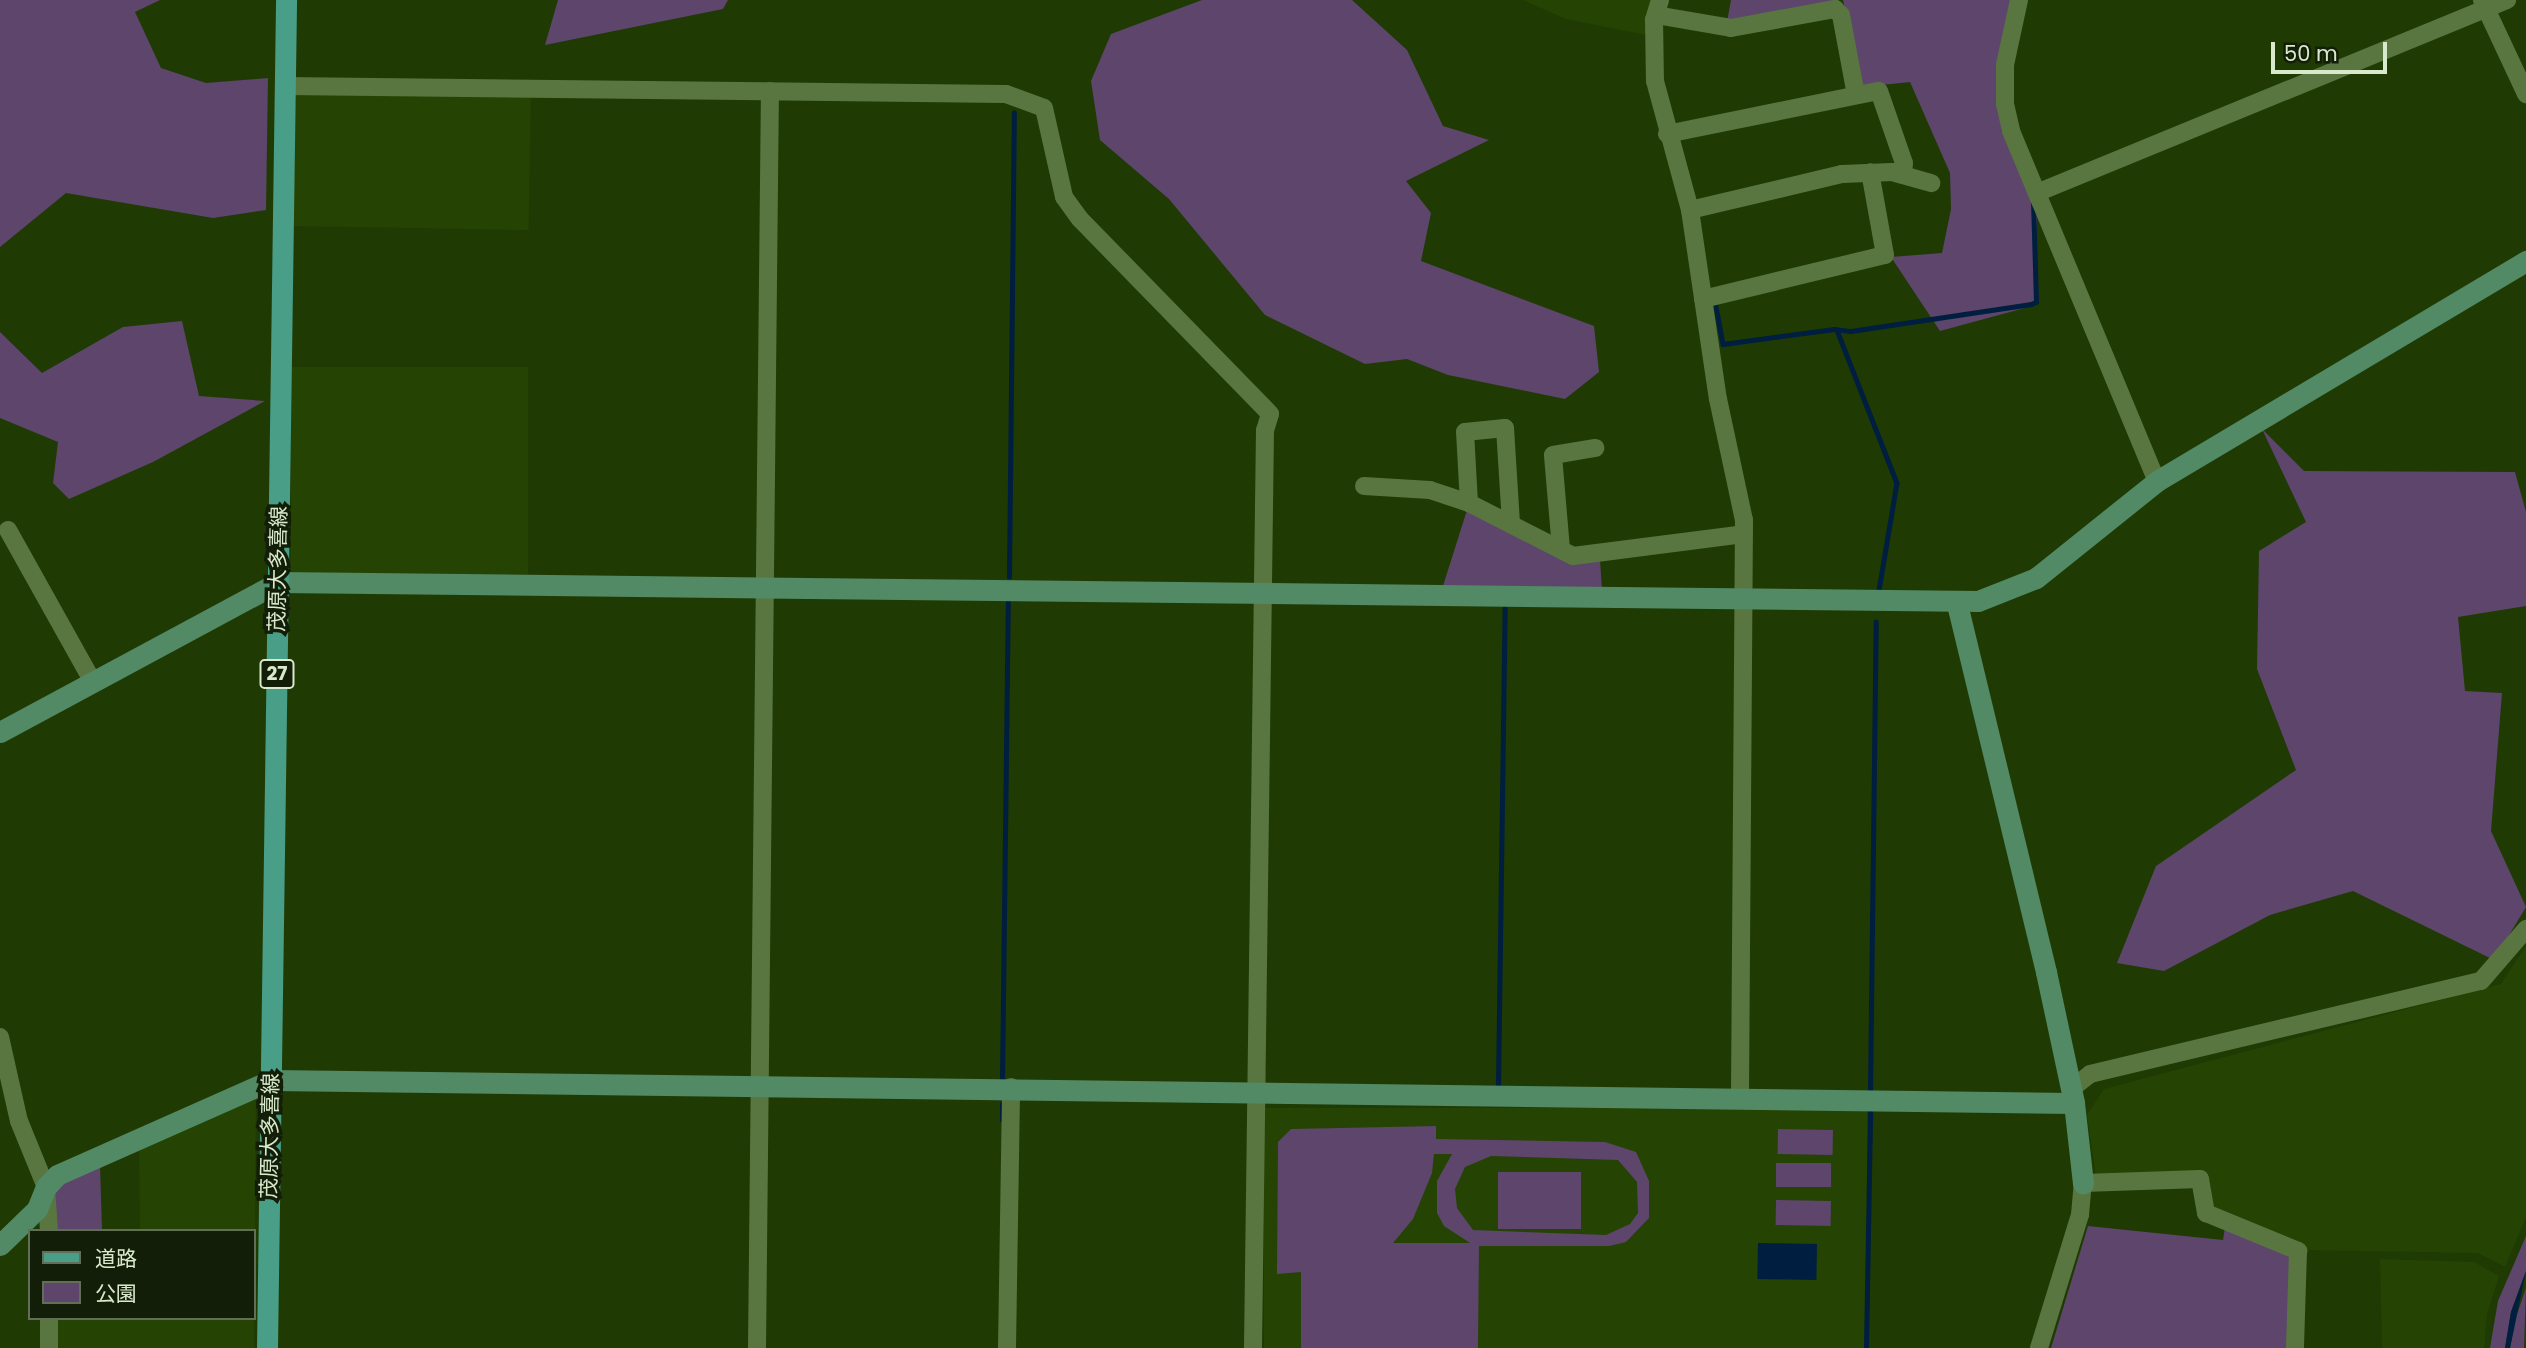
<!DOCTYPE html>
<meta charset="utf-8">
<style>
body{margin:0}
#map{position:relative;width:2526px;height:1348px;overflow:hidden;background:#203a03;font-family:Poppins,"Noto Sans JP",sans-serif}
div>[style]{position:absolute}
.built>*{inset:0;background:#254302;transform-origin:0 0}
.green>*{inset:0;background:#5d456c;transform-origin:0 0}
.water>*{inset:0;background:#001e3f;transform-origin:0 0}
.stream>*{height:4.5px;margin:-2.25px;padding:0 2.25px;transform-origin:2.25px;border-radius:2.25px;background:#001e3f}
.street>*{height:18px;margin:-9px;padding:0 9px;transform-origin:9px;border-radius:9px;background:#597641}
.secondary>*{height:21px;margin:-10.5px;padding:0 10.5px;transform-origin:10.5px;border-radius:10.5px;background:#518a64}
.primary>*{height:21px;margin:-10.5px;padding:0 10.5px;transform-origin:10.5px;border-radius:10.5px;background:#489e87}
span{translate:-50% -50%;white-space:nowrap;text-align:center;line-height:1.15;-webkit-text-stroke:7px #121e08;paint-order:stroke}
.shield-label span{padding:2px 5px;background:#121e08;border:2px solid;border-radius:5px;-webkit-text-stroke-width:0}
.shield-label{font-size:19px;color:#d8e9cc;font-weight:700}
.street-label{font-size:21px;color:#d8e9cc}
.legend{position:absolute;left:28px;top:1229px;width:228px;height:91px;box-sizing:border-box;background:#121e08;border:2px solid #616f56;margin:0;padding:9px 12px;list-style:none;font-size:21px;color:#d8e9cc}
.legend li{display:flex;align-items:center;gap:14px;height:35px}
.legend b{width:35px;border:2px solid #616f56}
.scale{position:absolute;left:2271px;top:42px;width:116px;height:32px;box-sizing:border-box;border:4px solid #d8e9cc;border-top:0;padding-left:9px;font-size:21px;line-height:24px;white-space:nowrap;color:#d8e9cc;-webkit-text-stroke:5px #121e08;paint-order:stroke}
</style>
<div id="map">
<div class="built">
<i style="clip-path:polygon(1523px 0,1654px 0,1646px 35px,1566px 19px)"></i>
<i style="left:293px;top:89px;width:238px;height:137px;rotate:1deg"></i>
<i style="left:291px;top:367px;width:237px;height:207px"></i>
<i style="clip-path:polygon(2526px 946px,2526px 1217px,2505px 1267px,2478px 1253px,2308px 1250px,2214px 1212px,2210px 1185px,2096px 1177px,2087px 1115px,2104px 1089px,2501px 984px)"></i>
<i style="clip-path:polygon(256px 1095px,254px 1348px,56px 1348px,57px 1318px,254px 1318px,254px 1231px,140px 1231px,139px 1148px)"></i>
<i style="left:1264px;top:1108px;width:603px;height:240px"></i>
<i style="clip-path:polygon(2380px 1259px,2474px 1262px,2499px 1276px,2487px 1314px,2484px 1348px,2382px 1348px)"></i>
</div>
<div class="green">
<i style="clip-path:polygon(0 0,160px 0,135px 12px,161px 68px,206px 83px,268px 78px,266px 210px,213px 218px,66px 193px,0 247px)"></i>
<i style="clip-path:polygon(558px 0,728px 0,723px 9px,545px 45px)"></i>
<i style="clip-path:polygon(1202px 0,1352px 0,1407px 50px,1443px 126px,1489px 140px,1406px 181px,1431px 213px,1421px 261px,1594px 326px,1599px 372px,1565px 399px,1448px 375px,1407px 359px,1365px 364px,1265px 315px,1169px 199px,1100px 140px,1091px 81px,1111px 34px)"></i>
<i style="clip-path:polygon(1731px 0,1840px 0,1727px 22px)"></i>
<i style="clip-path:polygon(1843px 0,2015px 0,2001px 79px,2037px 201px,2036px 305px,1940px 331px,1891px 257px,1942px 253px,1951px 209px,1950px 173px,1910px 82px,1862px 87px)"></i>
<i style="clip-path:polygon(182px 321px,199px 396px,265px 401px,153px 462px,69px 499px,53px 483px,58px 442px,0 418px,0 332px,42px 373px,123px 327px)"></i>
<i style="clip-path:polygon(2262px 429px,2304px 471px,2515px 472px,2526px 512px,2526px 606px,2458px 617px,2465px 691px,2502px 693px,2491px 831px,2526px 907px,2494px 960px,2353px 891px,2270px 915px,2164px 971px,2117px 963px,2156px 866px,2296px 770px,2257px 669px,2259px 551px,2306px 522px)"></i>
<i style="clip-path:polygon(1468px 507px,1600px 560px,1602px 590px,1442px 589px)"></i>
<i style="clip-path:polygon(evenodd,1436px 1126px,1436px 1139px,1605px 1142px,1636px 1152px,1649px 1181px,1649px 1218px,1626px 1242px,1609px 1246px,1479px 1246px,1478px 1348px,1301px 1348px,1301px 1272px,1277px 1274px,1278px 1142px,1291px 1129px,1436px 1126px,1434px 1154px,1452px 1154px,1437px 1181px,1437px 1213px,1444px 1226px,1470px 1243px,1393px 1243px,1413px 1219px,1432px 1173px,1434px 1154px,1436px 1126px,1491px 1156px,1618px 1160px,1637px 1182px,1638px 1213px,1630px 1224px,1606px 1235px,1473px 1230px,1457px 1208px,1455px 1189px,1465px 1167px,1491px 1156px)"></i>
<i style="left:1778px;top:1129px;width:55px;height:25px;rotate:1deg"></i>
<i style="left:1776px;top:1163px;width:55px;height:24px"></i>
<i style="clip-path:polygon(100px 1165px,102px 1231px,56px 1231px,55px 1192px,60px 1184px)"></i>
<i style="left:1498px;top:1172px;width:83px;height:57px"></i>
<i style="left:1776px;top:1200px;width:55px;height:25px;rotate:1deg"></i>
<i style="clip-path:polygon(2088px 1226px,2223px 1240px,2225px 1227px,2290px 1254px,2291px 1348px,2051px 1348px)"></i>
<i style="clip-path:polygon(2526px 1236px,2526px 1271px,2511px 1312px,2505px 1348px,2490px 1348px,2498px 1301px)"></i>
<i style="clip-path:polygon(2526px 1288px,2524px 1348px,2510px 1348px,2516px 1317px)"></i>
</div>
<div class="water">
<i style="left:1758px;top:1243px;width:59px;height:36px;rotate:1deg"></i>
<i style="clip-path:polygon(2526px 1271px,2510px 1348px,2505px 1348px,2511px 1312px)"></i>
</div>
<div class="stream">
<i style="left:1715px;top:301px;width:44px;rotate:79.5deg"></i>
<i style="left:1723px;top:344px;width:112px;rotate:-7.7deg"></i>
<i style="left:1834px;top:329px;width:17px;rotate:7deg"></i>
<i style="left:1851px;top:331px;width:182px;rotate:-8.5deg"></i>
<i style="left:2031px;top:304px;width:5px;rotate:-22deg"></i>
<i style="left:2036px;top:302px;width:99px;rotate:-91.7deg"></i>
<i style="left:1837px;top:330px;width:164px;rotate:68.6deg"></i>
<i style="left:1897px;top:483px;width:109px;rotate:99.5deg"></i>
<i style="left:1009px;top:577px;width:464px;rotate:-89.4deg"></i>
<i style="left:1002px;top:1080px;width:477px;rotate:-89.3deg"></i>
<i style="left:1498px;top:1086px;width:477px;rotate:-89.2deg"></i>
<i style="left:1870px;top:1090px;width:468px;rotate:-89.3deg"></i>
<i style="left:1002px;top:1120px;width:16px;rotate:-90deg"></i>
<i style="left:1866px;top:1348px;width:236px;rotate:-89deg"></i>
</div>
<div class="street">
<i style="left:1660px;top:0;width:21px;rotate:107deg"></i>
<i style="left:1654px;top:20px;width:61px;rotate:89.1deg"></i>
<i style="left:1655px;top:81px;width:134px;rotate:74.8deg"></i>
<i style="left:1690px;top:210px;width:191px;rotate:81.6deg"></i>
<i style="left:1718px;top:399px;width:124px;rotate:77.9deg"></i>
<i style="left:1744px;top:520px;width:576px;rotate:90.4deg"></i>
<i style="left:2019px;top:0;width:66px;rotate:102.2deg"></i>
<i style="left:2005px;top:65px;width:39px;rotate:90deg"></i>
<i style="left:2005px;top:104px;width:28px;rotate:77deg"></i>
<i style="left:2011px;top:131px;width:379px;rotate:67.4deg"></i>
<i style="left:2482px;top:0;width:104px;rotate:64.9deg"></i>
<i style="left:1656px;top:15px;width:76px;rotate:9.8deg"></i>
<i style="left:1731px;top:28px;width:106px;rotate:-10.4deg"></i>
<i style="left:1835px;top:9px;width:8px;rotate:45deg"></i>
<i style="left:1841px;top:15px;width:81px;rotate:79.4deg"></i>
<i style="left:285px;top:86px;width:721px;rotate:0.64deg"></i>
<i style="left:1006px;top:94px;width:40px;rotate:20.2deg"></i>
<i style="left:1044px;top:108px;width:91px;rotate:77.3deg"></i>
<i style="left:1064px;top:197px;width:27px;rotate:54deg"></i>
<i style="left:1080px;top:219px;width:272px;rotate:45.7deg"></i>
<i style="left:1270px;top:414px;width:17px;rotate:107deg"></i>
<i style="left:1265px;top:430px;width:918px;rotate:90.75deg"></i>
<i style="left:1667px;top:134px;width:216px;rotate:-11.5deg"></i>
<i style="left:1879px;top:91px;width:76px;rotate:70.9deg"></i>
<i style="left:1904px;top:163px;width:12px;rotate:95deg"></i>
<i style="left:2039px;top:192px;width:506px;rotate:-22.31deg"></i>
<i style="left:1690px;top:210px;width:156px;rotate:-13.3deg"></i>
<i style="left:1842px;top:174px;width:50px;rotate:-2.3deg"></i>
<i style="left:1892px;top:172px;width:41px;rotate:15.8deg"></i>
<i style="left:1703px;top:299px;width:187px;rotate:-13.6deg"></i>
<i style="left:1885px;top:255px;width:84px;rotate:-100.2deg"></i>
<i style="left:1364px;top:486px;width:66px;rotate:3.5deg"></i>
<i style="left:1430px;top:490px;width:41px;rotate:18.4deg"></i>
<i style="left:1469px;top:503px;width:117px;rotate:27deg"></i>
<i style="left:1573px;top:556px;width:172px;rotate:-7.3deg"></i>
<i style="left:1469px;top:503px;width:71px;rotate:-93.2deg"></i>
<i style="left:1465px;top:432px;width:40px;rotate:-5.7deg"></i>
<i style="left:1505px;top:428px;width:96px;rotate:86.4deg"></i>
<i style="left:8px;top:530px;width:172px;rotate:60.8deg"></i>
<i style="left:1561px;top:549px;width:94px;rotate:-94.9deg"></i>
<i style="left:1553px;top:455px;width:43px;rotate:-9.5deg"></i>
<i style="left:0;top:1037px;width:86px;rotate:77.3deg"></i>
<i style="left:19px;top:1121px;width:71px;rotate:67.8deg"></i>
<i style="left:46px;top:1187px;width:44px;rotate:86.1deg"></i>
<i style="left:2071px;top:1089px;width:24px;rotate:-38deg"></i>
<i style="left:2090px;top:1074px;width:402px;rotate:-13.4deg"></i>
<i style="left:2481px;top:981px;width:69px;rotate:-49.1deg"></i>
<i style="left:49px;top:1348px;width:30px;rotate:-90deg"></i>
<i style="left:757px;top:1348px;width:1257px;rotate:-89.41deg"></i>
<i style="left:1007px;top:1348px;width:261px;rotate:-89.1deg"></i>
<i style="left:2039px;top:1348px;width:139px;rotate:-72.9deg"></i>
<i style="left:2080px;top:1215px;width:32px;rotate:-85deg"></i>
<i style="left:2083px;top:1183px;width:117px;rotate:-2deg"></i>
<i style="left:2200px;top:1179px;width:35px;rotate:80deg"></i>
<i style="left:2206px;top:1213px;width:100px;rotate:22.4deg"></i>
<i style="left:2298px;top:1251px;width:97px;rotate:91.8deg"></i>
</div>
<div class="secondary">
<i style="left:1957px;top:604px;width:379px;rotate:76.4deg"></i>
<i style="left:2046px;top:972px;width:134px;rotate:77.9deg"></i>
<i style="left:2074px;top:1103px;width:81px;rotate:83.6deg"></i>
<i style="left:0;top:732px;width:316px;rotate:-28.3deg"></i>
<i style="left:278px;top:582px;width:1700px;rotate:0.64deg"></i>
<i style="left:1978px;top:601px;width:62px;rotate:-21.6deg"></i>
<i style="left:2036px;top:578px;width:155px;rotate:-38.7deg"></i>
<i style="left:2157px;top:481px;width:430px;rotate:-30.8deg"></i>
<i style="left:0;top:1245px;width:52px;rotate:-44.2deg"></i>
<i style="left:37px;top:1209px;width:24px;rotate:-68deg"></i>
<i style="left:46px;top:1187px;width:16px;rotate:-47deg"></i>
<i style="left:57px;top:1175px;width:234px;rotate:-23.9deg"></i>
<i style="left:271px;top:1080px;width:1803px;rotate:0.73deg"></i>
</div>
<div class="primary">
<i style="left:267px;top:1348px;width:1348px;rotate:-89.19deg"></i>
</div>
<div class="shield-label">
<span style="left:277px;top:674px">27</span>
</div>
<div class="street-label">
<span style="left:278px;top:569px;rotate:-89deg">茂原大多喜線</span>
<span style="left:270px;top:1136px;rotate:-89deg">茂原大多喜線</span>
</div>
<ul class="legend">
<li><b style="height:9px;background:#489e87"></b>道路</li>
<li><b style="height:19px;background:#5d456c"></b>公園</li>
</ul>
<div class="scale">50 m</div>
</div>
